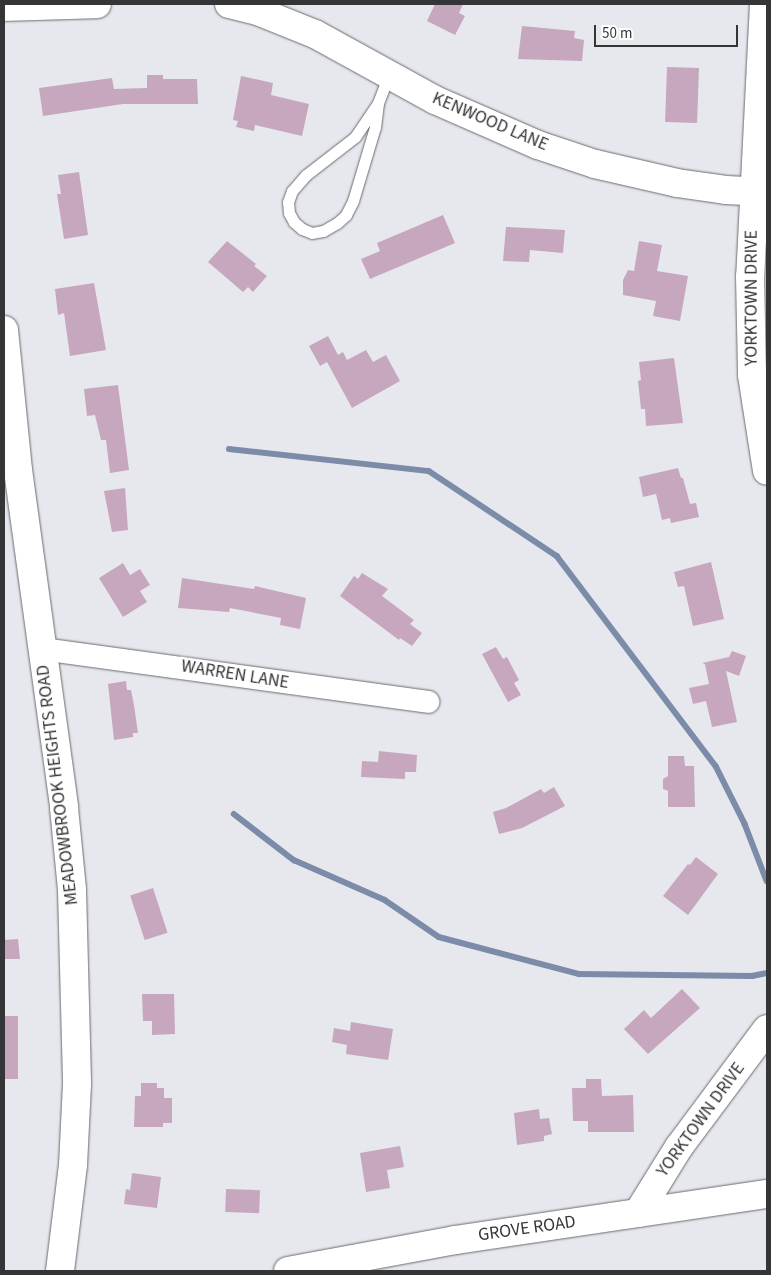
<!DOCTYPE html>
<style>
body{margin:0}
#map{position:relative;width:771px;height:1275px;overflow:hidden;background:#e6e8ee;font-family:"Source Sans 3",sans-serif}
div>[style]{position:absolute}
.stream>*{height:5.5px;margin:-2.75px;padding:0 2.75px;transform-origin:2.75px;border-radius:2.75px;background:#7b8ba8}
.building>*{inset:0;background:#c7a7bd;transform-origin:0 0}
.roads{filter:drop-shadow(0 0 1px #696b70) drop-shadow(0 0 1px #696b70)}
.service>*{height:11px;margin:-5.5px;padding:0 5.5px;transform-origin:5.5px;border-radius:5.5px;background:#fff}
.minor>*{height:22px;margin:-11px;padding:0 11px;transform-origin:11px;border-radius:11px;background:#fff}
.tertiary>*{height:28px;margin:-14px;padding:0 14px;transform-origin:14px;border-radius:14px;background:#fff}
span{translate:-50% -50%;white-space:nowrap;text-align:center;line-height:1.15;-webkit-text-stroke:4.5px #fff;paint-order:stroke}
.street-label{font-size:18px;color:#343537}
.frame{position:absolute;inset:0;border:5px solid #343537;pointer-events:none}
.scale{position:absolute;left:594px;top:25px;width:144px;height:22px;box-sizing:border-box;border:2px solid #343537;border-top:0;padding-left:6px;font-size:15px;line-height:18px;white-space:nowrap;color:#343537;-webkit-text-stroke:4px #fff;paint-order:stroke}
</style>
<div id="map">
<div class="stream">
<i style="left:229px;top:449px;width:201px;rotate:6.3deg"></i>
<i style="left:429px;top:471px;width:154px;rotate:33.6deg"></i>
<i style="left:557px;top:556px;width:263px;rotate:52.9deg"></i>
<i style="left:716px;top:766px;width:65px;rotate:63.4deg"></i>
<i style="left:745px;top:824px;width:61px;rotate:68.9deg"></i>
<i style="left:234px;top:814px;width:76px;rotate:37.5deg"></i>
<i style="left:294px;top:860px;width:99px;rotate:23.7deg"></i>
<i style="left:385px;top:900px;width:65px;rotate:34.4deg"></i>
<i style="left:439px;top:937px;width:145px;rotate:14.8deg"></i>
<i style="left:579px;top:974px;width:173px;rotate:0.7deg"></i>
<i style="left:752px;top:976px;width:15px;rotate:-11deg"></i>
</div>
<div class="building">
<i style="clip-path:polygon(435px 4px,463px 4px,459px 13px,465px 16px,455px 35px,427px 21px)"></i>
<i style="clip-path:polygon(522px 26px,575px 31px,574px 38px,584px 40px,582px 61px,518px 59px)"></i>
<i style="left:667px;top:67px;width:32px;height:55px;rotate:2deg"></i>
<i style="clip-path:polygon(147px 75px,163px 75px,163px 79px,197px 79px,198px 104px,123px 104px,43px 116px,39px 88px,112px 78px,114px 89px,147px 88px)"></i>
<i style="clip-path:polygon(241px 76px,273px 83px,271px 95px,309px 104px,302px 136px,255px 125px,254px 131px,236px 127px,238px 121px,233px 120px)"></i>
<i style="clip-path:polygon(79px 172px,88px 235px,64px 239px,57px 194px,61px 194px,58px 175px)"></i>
<i style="clip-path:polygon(443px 215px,455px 243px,370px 279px,361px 259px,380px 251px,377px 243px)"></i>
<i style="clip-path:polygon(506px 227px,565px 230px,563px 253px,530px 250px,529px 262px,503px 261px)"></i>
<i style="clip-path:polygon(227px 241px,256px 264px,254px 266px,267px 276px,253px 292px,248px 287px,243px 292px,208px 262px)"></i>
<i style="clip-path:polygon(639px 241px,662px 245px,657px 271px,688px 276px,680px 321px,653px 316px,656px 301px,623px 295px,623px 280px,628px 270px,634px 271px)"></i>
<i style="clip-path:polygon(94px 283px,106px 350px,70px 356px,64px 313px,58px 315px,55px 289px)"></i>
<i style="clip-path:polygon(328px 336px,338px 355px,343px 352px,347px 360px,366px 350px,373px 362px,386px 355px,400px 381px,352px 408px,327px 362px,320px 366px,309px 346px)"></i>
<i style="clip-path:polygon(674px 358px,683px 423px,646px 426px,645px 409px,641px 409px,638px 381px,641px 380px,639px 362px)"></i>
<i style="clip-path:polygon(118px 385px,129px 470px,110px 473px,106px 440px,101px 440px,95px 415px,87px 416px,84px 389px)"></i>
<i style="clip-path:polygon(678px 468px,681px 478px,683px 478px,690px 504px,696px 503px,699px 517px,671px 523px,670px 518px,662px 520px,656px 494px,643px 497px,639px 477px)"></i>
<i style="clip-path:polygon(125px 488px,128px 530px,112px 532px,104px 491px)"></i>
<i style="clip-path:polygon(711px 562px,724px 619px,693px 626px,684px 586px,678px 587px,674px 572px)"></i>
<i style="clip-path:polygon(123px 563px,130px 575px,140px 569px,150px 585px,140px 591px,147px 602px,123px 617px,99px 578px)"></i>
<i style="clip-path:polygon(362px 573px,388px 589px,382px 596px,414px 620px,410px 624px,422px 633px,412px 646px,400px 638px,399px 640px,340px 596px,354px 576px,358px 579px)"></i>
<i style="clip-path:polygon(182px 578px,254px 589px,255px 586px,306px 598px,300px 629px,280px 625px,281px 618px,230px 608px,229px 612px,178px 608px)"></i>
<i style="clip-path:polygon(496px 647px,503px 659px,507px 657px,519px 680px,514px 683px,521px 695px,508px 702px,482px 654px)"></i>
<i style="clip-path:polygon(732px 651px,746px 656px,739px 676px,726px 671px,737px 722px,712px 727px,706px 701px,693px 704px,689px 688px,709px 684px,705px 664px,702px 663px,729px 657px)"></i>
<i style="clip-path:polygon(126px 681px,127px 690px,131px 690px,134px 705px,138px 733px,133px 733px,133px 737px,114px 740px,108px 684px)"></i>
<i style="clip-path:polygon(379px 751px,417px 755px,416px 772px,405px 772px,405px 779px,361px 777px,362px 761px,378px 762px)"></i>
<i style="clip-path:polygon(668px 756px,684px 756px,685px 766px,694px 766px,695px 807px,668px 807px,668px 791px,663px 789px,663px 779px,668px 776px)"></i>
<i style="clip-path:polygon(554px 787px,565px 806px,522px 828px,499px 834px,493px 812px,506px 808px,541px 789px,544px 793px)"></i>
<i style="clip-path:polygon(696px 857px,718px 874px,688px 915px,663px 896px,688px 864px,690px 865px)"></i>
<i style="left:153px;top:888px;width:47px;height:24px;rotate:72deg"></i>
<i style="clip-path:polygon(18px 939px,20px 959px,4px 959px,4px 940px)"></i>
<i style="clip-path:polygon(682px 989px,700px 1008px,648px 1054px,624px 1029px,644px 1010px,651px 1018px)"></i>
<i style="clip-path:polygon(142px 994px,174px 994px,175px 1034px,152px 1035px,152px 1021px,143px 1021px)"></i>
<i style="left:4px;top:1016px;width:14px;height:63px"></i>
<i style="clip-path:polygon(351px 1022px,393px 1029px,388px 1060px,346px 1054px,347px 1045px,332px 1042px,334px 1028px,350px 1031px)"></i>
<i style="clip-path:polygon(586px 1079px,601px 1079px,602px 1096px,633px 1095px,634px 1132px,588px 1132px,588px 1121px,573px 1121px,572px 1088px,586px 1088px)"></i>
<i style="clip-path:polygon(141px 1083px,157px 1083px,157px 1088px,164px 1088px,164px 1098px,172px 1098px,172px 1123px,163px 1123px,163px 1127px,134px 1127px,135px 1096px,141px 1096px)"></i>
<i style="clip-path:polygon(539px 1109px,540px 1119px,549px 1118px,552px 1134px,544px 1136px,544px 1141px,517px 1145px,514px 1113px)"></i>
<i style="clip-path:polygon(400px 1146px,404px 1167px,387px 1170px,390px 1188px,366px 1192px,360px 1153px)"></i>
<i style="clip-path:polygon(132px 1173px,161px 1177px,157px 1208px,124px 1204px,126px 1189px,130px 1190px)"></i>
<i style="left:226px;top:1189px;width:34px;height:23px;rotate:2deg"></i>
</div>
<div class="roads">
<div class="service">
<i style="left:378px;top:103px;width:24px;rotate:97deg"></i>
<i style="left:375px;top:127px;width:77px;rotate:106.6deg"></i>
<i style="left:353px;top:201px;width:16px;rotate:117deg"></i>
<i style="left:346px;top:215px;width:12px;rotate:138deg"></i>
<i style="left:337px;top:223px;width:16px;rotate:150deg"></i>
<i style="left:323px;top:231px;width:11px;rotate:170deg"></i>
<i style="left:312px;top:233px;width:11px;rotate:-158deg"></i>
<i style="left:302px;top:229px;width:11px;rotate:-139deg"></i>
<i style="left:294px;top:222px;width:10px;rotate:-119deg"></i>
<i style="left:289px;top:213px;width:11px;rotate:-95deg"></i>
<i style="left:288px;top:202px;width:12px;rotate:-70deg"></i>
<i style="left:292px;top:191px;width:21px;rotate:-49deg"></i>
<i style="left:306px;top:175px;width:62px;rotate:-37.8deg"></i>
<i style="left:355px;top:137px;width:41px;rotate:-55.9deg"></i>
<i style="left:378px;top:103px;width:31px;rotate:-69deg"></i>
</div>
<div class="minor">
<i style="left:42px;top:649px;width:390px;rotate:7.8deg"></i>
</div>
<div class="tertiary">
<i style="left:229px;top:4px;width:32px;rotate:14deg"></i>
<i style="left:260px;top:12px;width:59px;rotate:21.8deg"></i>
<i style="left:315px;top:34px;width:137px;rotate:28.8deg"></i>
<i style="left:435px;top:100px;width:112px;rotate:23.6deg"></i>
<i style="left:538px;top:145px;width:60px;rotate:18.4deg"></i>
<i style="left:595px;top:164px;width:84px;rotate:13deg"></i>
<i style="left:677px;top:183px;width:49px;rotate:8.1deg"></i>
<i style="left:726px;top:190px;width:41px;rotate:2.8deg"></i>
<i style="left:764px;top:4px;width:272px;rotate:92.9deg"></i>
<i style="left:750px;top:276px;width:99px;rotate:88.8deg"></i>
<i style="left:752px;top:375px;width:97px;rotate:81.1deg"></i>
<i style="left:4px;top:7px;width:93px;rotate:-1.8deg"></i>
<i style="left:4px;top:330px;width:141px;rotate:84.3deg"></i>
<i style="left:18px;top:470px;width:341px;rotate:82.2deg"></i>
<i style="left:64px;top:808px;width:82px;rotate:84.4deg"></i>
<i style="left:72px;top:890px;width:194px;rotate:88.5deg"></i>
<i style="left:77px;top:1084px;width:81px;rotate:92.8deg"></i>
<i style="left:73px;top:1165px;width:107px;rotate:97deg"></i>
<i style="left:638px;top:1213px;width:78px;rotate:-58.2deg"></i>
<i style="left:679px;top:1147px;width:147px;rotate:-53.3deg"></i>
<i style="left:288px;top:1271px;width:170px;rotate:-10.5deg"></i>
<i style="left:455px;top:1240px;width:315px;rotate:-8.4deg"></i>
</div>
</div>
<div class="street-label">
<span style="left:490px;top:122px;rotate:23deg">KENWOOD LANE</span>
<span style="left:752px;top:298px;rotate:-90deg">YORKTOWN DRIVE</span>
<span style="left:235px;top:675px;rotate:9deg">WARREN LANE</span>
<span style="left:58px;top:785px;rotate:-97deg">MEADOWBROOK HEIGHTS ROAD</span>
<span style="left:701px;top:1120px;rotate:-54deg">YORKTOWN DRIVE</span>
<span style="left:527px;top:1229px;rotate:-8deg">GROVE ROAD</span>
</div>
<div class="frame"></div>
<div class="scale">50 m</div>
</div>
